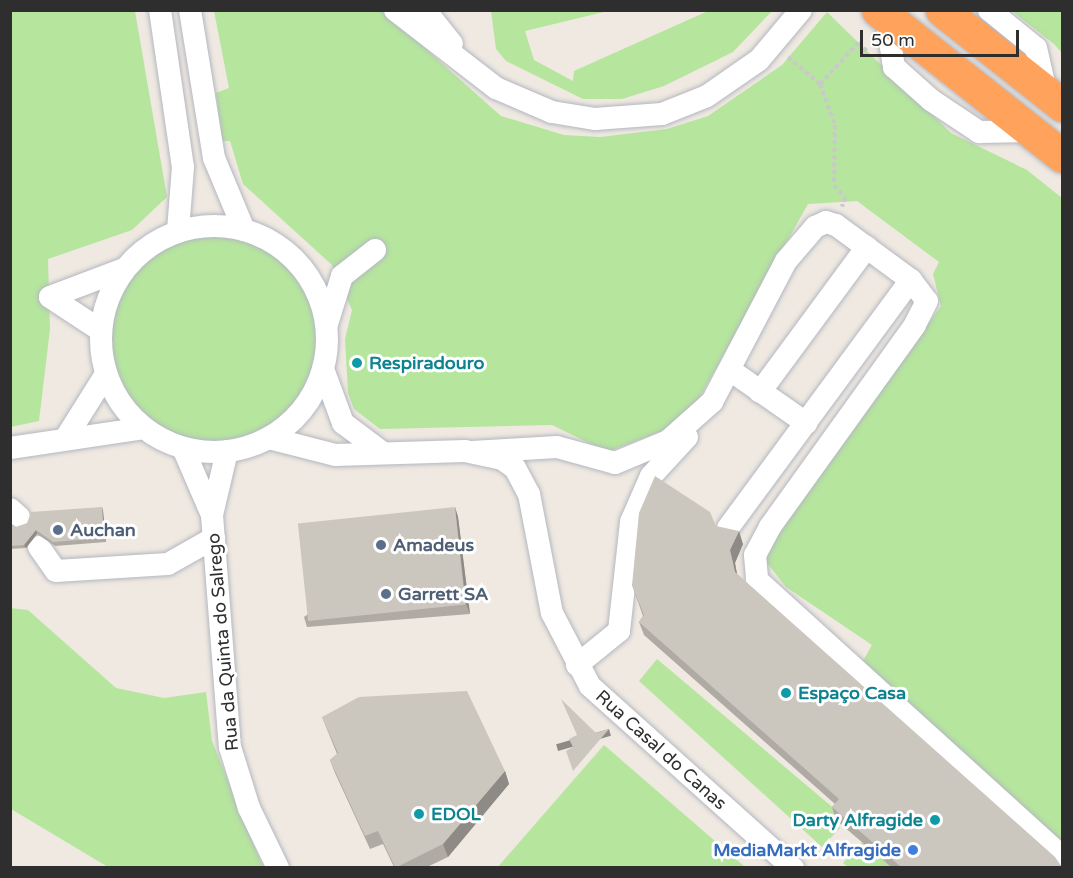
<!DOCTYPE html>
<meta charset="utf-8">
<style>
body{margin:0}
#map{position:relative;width:1073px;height:878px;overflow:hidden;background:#efe9e1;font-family:"Varela Round",sans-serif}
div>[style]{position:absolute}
.green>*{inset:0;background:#b6e59e}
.round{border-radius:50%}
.path>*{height:4px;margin-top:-2px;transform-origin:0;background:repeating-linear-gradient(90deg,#c9c9c9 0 4.5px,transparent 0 7.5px)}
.roads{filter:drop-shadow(0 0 2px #b4b7c1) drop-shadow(0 0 2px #b4b7c1)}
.minor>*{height:22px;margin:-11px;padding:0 11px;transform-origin:11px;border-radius:11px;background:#fff}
.minor>.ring{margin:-11px;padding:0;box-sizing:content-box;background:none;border:22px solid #fff;border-radius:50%}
.highway>*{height:33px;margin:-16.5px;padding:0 16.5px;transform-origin:16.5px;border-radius:16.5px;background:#ffa35c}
.wall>*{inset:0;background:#afaba4}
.shaded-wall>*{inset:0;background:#8e8b86;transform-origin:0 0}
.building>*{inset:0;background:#cbc7bf;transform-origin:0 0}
.dots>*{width:16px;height:16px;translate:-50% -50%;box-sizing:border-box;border:3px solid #fff;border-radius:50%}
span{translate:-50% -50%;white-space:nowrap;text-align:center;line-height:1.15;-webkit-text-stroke:6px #fff;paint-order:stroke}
.culture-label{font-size:18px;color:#0d838f;font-weight:700}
.left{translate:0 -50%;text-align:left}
.right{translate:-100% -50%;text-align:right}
.service-label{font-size:18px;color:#4e5e75;font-weight:700}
.street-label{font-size:18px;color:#2e2e2e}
.shop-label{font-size:18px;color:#366cbe;font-weight:700}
.frame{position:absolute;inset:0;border:12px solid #2e2e2e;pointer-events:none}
.scale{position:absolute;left:860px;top:30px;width:159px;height:27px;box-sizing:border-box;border:3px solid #2e2e2e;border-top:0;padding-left:8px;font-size:18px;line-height:21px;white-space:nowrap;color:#2e2e2e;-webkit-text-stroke:4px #fff;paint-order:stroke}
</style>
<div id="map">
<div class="green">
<i style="clip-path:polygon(10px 11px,135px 11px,167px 197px,132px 230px,48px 259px,50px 329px,39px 421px,11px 427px)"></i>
<i style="clip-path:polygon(214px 11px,383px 11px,501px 116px,564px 135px,600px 137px,667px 129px,708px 116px,782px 65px,827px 12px,951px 133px,1027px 170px,1062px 198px,1062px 847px,863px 661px,872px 645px,786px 587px,767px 563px,766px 548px,941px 306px,933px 274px,939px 262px,857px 201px,808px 204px,696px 404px,662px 431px,607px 452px,552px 425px,380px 429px,354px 409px,348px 393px,345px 339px,352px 310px,332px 265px,243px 184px,230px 141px,222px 141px,216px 93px,229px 88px)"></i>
<i style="clip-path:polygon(491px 11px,608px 11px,525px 31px,534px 60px,573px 81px,574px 71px,708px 11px,772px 11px,733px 52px,664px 86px,622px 99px,583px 99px,506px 61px,496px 49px)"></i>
<i style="clip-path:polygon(1012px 11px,1062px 11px,1062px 53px,1054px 44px)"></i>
<i class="round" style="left:112px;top:237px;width:204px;height:204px"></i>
<i style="clip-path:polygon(10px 608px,28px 610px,116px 688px,164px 698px,206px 692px,212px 741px,263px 867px,108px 867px,11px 809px)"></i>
<i style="clip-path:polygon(657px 659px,837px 811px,831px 818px,840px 828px,822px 847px,639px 681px)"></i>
<i style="clip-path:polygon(604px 745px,745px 867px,497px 868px)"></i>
<i style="clip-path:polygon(862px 842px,891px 867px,848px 867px,843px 863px)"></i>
</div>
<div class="path">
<i style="left:788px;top:57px;width:42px;rotate:40.2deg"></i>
<i style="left:820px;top:84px;width:44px;rotate:69.9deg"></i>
<i style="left:835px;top:125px;width:60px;rotate:91deg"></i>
<i style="left:834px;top:185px;width:16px;rotate:47deg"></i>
<i style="left:845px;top:197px;width:10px;rotate:107deg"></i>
<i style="left:820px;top:84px;width:56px;rotate:-47.2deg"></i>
<i style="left:858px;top:43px;width:15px;rotate:42deg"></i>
</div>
<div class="roads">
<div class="minor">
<i style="left:160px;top:10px;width:159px;rotate:81.7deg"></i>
<i style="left:183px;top:167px;width:64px;rotate:94.5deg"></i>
<i style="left:190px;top:10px;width:150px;rotate:80.8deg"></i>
<i style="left:214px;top:158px;width:78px;rotate:67.4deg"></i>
<i style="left:395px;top:10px;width:128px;rotate:37.7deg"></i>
<i style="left:496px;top:88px;width:61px;rotate:23.2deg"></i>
<i style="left:552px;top:112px;width:44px;rotate:9.2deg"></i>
<i style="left:595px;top:119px;width:67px;rotate:-4.3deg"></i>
<i style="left:662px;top:114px;width:48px;rotate:-21.8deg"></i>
<i style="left:707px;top:96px;width:63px;rotate:-34.7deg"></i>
<i style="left:759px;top:60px;width:65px;rotate:-50deg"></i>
<i style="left:425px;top:10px;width:43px;rotate:51.5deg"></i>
<i style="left:989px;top:10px;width:60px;rotate:39deg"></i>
<i style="left:1036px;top:48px;width:45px;rotate:77.2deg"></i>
<i style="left:886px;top:16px;width:52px;rotate:81.1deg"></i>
<i style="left:894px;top:67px;width:50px;rotate:41.7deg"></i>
<i style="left:931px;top:100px;width:58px;rotate:33.7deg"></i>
<i style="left:979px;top:132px;width:52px;rotate:-1.1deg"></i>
<i class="ring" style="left:101px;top:226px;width:204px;height:204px"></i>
<i style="left:50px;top:297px;width:79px;rotate:-20.7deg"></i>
<i style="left:50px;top:297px;width:60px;rotate:33.4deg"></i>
<i style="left:327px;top:324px;width:50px;rotate:-72.6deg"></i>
<i style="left:342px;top:276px;width:42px;rotate:-38.2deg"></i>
<i style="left:323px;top:369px;width:58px;rotate:69.7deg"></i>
<i style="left:343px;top:423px;width:50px;rotate:36.9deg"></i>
<i style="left:730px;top:370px;width:93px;rotate:34.9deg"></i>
<i style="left:760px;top:392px;width:180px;rotate:-53.6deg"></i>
<i style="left:67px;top:436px;width:73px;rotate:-57.8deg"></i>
<i style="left:269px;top:438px;width:68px;rotate:14.4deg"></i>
<i style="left:335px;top:455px;width:130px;rotate:-1.8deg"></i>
<i style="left:465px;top:451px;width:38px;rotate:12deg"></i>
<i style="left:502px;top:459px;width:16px;rotate:35deg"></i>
<i style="left:515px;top:468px;width:30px;rotate:62deg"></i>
<i style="left:529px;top:494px;width:121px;rotate:79.1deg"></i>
<i style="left:552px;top:613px;width:82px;rotate:62.5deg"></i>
<i style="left:590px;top:686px;width:273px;rotate:41.9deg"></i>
<i style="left:10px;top:448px;width:135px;rotate:-8.5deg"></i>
<i style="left:183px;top:448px;width:73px;rotate:66.6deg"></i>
<i style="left:227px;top:451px;width:66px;rotate:103.2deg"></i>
<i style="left:212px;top:515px;width:233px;rotate:85.6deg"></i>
<i style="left:230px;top:747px;width:64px;rotate:72.7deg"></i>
<i style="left:249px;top:808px;width:67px;rotate:64.2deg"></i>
<i style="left:472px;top:452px;width:85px;rotate:-3.4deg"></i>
<i style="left:557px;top:447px;width:60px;rotate:15.4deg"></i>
<i style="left:615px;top:463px;width:57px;rotate:-22.5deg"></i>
<i style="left:668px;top:441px;width:59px;rotate:-41.6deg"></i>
<i style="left:712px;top:402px;width:159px;rotate:-62.3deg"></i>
<i style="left:786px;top:261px;width:45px;rotate:-49.5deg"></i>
<i style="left:815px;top:227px;width:12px;rotate:-24deg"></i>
<i style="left:826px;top:222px;width:10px;rotate:17deg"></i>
<i style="left:836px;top:225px;width:93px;rotate:36.3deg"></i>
<i style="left:911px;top:280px;width:26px;rotate:53deg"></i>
<i style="left:927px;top:301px;width:27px;rotate:117deg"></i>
<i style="left:915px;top:325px;width:249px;rotate:125.7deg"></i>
<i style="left:770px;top:527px;width:32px;rotate:118deg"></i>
<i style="left:755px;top:555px;width:25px;rotate:85deg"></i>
<i style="left:757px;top:580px;width:412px;rotate:42.2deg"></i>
<i style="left:10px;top:509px;width:12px;rotate:42deg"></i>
<i style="left:728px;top:528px;width:308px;rotate:-53.6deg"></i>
<i style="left:39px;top:547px;width:29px;rotate:55deg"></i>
<i style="left:56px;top:571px;width:112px;rotate:-3.6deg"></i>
<i style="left:168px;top:564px;width:53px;rotate:-29.5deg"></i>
<i style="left:577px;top:665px;width:54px;rotate:-39deg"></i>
<i style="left:619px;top:631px;width:110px;rotate:-83.7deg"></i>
<i style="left:631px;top:522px;width:50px;rotate:-66.5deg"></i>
<i style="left:651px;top:476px;width:53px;rotate:-47.3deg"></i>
</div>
<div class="highway">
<i style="left:878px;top:10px;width:235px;rotate:38.4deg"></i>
<i style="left:942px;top:10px;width:153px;rotate:38.4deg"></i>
</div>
</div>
<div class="wall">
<i style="clip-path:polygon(102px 507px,103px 511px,106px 542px,55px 546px,37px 534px,26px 548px,10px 549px,10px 523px,16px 527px)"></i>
<i style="clip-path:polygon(455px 507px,458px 517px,470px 614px,307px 627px,304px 617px)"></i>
<i style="clip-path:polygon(716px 526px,743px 544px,735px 563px,737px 574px,1062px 867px,891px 867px,836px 820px,832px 807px,835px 804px,644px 635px,639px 622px,643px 616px,632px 585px)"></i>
<i style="clip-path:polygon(322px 717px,505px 771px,509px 784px,448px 857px,427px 867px,394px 867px,383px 844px,370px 849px,335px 773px,330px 760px,337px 754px)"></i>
</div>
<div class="shaded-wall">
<i style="clip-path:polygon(102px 507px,103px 511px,106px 542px,104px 538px)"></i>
<i style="clip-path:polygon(455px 507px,458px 517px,470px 614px,466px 604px)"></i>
<i style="clip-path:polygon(36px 530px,37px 534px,26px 548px,24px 545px)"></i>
<i style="clip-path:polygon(739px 531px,743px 544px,735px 563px,739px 585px,735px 572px,730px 550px)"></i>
<i style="left:609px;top:729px;width:7px;height:55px;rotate:74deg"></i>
<i style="clip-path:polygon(505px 771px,509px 784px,448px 857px,443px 844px)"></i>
</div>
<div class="building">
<i style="clip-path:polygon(655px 476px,710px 512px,716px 526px,739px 531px,730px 550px,735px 572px,1055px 857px,1062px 867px,901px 867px,832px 807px,839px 799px,639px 622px,644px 615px,632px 585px,639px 513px)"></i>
<i style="clip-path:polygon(102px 507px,104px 538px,53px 542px,36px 530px,24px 545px,10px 546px,10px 523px,16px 527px,27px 523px,31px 512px)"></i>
<i style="left:455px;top:507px;width:98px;height:158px;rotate:84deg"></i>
<i style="clip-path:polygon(467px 691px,505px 771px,443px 844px,397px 867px,395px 867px,378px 831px,365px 836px,330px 760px,338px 753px,322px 717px,359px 697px)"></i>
<i style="clip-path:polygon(561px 699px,596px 733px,609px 729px,573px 771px,566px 751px,573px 747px,569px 739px,577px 735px)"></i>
</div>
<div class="dots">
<i style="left:357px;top:363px;background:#0f9aa8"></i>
<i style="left:58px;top:530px;background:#5c6f8a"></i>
<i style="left:381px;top:545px;background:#5c6f8a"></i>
<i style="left:386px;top:594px;background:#5c6f8a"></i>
<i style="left:786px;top:693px;background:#0f9aa8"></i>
<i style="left:419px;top:814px;background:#0f9aa8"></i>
<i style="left:935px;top:820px;background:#0f9aa8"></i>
<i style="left:913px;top:850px;background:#3f7fe0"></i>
</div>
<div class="culture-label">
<span class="left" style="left:369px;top:363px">Respiradouro</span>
<span class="left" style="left:798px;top:693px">Espaço Casa</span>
<span class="left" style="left:431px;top:814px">EDOL</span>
<span class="right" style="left:923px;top:820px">Darty Alfragide</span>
</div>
<div class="service-label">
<span class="left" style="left:70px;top:530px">Auchan</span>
<span class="left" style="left:393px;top:545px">Amadeus</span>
<span class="left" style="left:398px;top:594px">Garrett SA</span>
</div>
<div class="street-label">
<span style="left:223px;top:642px;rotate:-95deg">Rua da Quinta do Salrego</span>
<span style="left:661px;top:750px;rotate:42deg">Rua Casal do Canas</span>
</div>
<div class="shop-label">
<span class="right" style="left:901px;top:850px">MediaMarkt Alfragide</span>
</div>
<div class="frame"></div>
<div class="scale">50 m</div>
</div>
